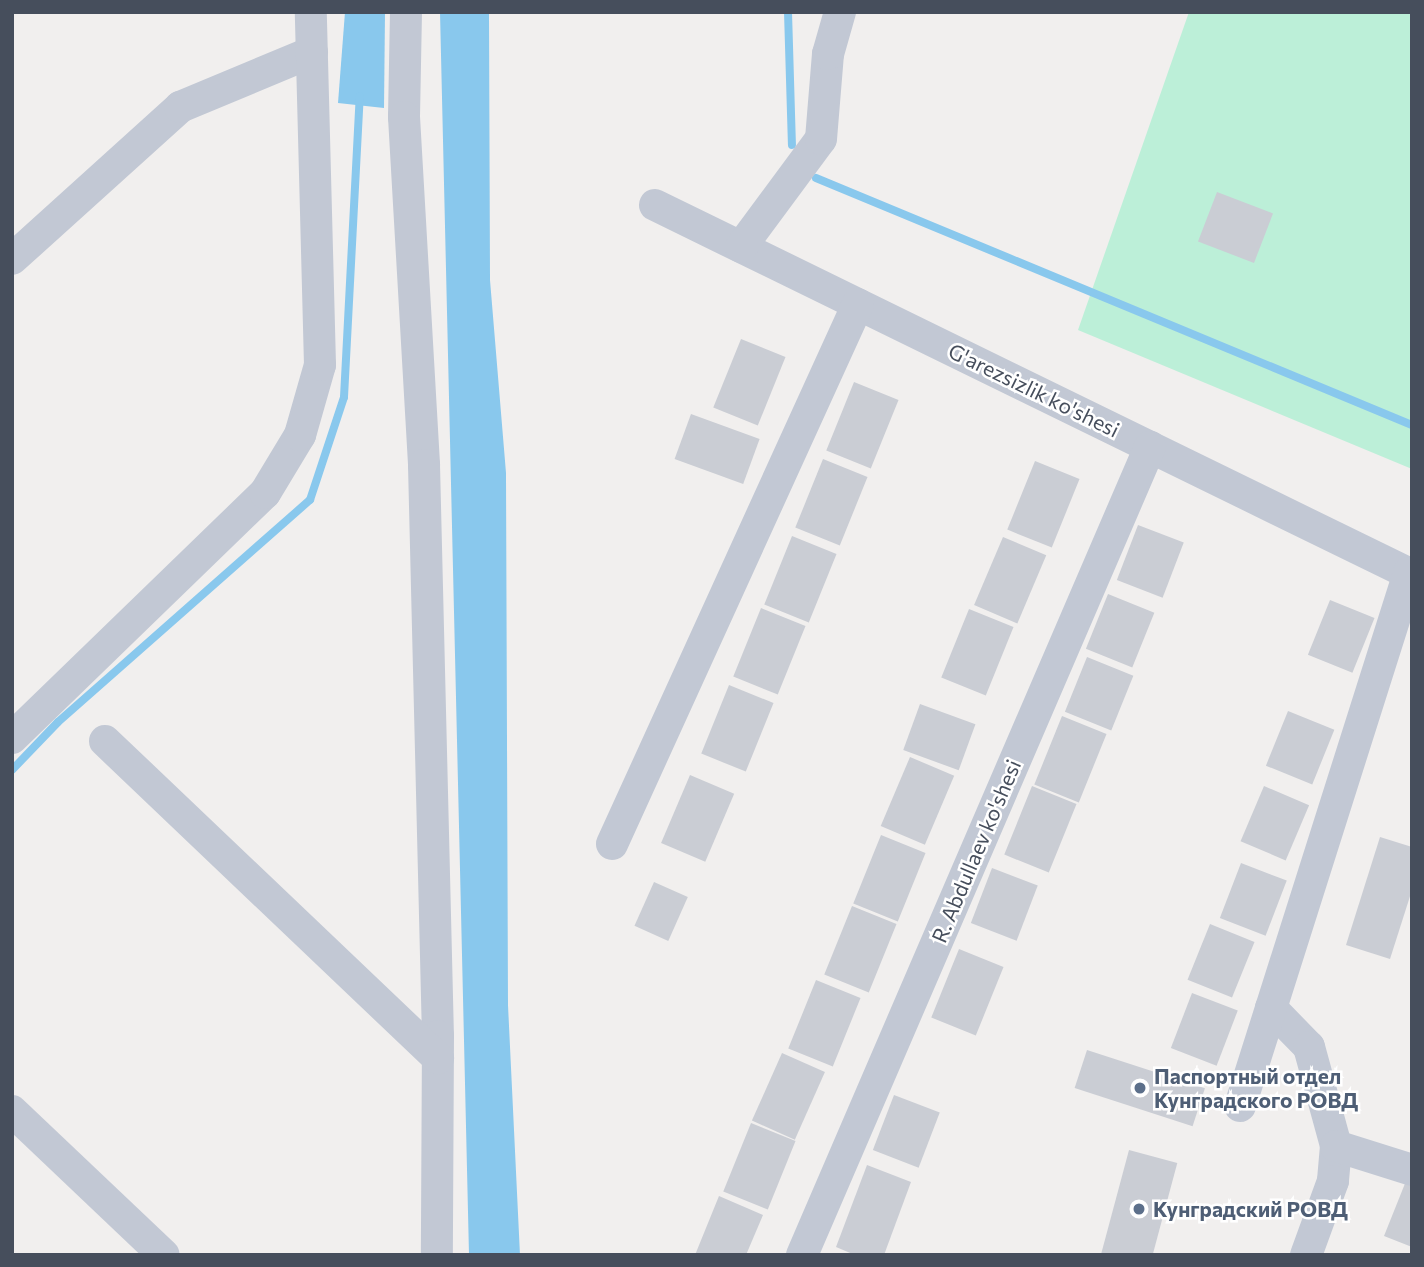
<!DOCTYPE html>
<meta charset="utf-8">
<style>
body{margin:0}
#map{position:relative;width:1424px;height:1267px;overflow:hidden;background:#f1efee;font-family:Commissioner,sans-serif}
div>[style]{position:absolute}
.green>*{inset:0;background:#bcefd8}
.water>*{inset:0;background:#89c8ed}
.stream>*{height:8px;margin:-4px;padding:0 4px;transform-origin:4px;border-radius:4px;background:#89c8ed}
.building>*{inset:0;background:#cacdd4;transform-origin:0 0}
.minor>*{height:32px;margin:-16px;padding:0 16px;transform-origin:16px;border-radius:16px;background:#c2c8d4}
.dots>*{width:19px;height:19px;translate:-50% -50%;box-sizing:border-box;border:4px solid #fff;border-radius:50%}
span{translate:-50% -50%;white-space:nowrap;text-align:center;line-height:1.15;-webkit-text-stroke:5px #fff;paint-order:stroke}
.street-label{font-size:21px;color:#464e5c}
.service-label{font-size:21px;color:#4e5e75;font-weight:700}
.left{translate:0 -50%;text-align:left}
.frame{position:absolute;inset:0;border:14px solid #464e5c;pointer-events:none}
</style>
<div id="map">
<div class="green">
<i style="clip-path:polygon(1189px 12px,1412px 12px,1412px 469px,1078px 330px)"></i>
</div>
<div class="water">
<i style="clip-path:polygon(345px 12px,385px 12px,384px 108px,338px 103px)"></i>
<i style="clip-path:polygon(440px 12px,489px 12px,490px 280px,506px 473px,508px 1005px,520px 1255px,469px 1255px)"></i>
</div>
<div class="stream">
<i style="left:788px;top:12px;width:133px;rotate:88.3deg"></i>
<i style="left:816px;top:178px;width:645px;rotate:22.51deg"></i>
<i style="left:12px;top:770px;width:66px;rotate:-46.2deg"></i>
<i style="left:58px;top:722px;width:336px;rotate:-41.4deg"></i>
<i style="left:310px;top:500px;width:108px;rotate:-71.7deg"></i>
<i style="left:344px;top:397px;width:301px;rotate:-87deg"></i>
</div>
<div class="building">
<i style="left:1217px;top:192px;width:60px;height:53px;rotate:21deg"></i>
<i style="left:741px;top:339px;width:48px;height:74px;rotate:22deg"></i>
<i style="left:854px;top:382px;width:48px;height:74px;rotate:22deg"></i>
<i style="left:691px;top:414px;width:73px;height:48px;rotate:20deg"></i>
<i style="left:823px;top:459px;width:48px;height:74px;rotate:22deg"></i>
<i style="left:1035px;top:461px;width:48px;height:74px;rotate:22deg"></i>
<i style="left:1138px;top:525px;width:49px;height:59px;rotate:21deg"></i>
<i style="left:792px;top:536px;width:48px;height:74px;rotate:22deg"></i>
<i style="left:1003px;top:537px;width:47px;height:74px;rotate:23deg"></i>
<i style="left:1108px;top:594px;width:50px;height:59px;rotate:22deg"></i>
<i style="left:1330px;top:600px;width:48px;height:59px;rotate:22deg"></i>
<i style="left:761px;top:608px;width:48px;height:74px;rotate:22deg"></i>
<i style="left:969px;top:609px;width:48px;height:74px;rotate:22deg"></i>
<i style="left:1087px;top:657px;width:50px;height:59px;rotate:22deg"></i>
<i style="left:729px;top:685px;width:48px;height:74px;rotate:22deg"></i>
<i style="left:920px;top:704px;width:59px;height:49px;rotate:20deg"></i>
<i style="left:1288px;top:711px;width:50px;height:59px;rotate:22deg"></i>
<i style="left:1062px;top:716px;width:48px;height:74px;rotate:22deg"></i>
<i style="left:910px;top:757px;width:48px;height:75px;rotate:23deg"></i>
<i style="left:690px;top:775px;width:48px;height:74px;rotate:23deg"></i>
<i style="left:1032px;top:786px;width:48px;height:74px;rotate:22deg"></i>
<i style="left:1264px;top:786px;width:49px;height:60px;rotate:23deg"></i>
<i style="left:881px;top:835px;width:48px;height:74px;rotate:22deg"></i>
<i style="clip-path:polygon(1380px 837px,1412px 847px,1412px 890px,1390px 959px,1346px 945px)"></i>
<i style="left:1241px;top:863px;width:49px;height:59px;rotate:21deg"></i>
<i style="left:992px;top:868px;width:49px;height:59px;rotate:21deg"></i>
<i style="left:654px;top:882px;width:37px;height:48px;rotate:24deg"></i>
<i style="left:852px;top:906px;width:48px;height:74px;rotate:22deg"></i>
<i style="left:1210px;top:924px;width:48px;height:60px;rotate:22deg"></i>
<i style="left:959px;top:949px;width:48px;height:74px;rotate:22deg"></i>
<i style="left:816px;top:980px;width:48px;height:74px;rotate:22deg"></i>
<i style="left:1192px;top:993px;width:49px;height:59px;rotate:21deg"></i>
<i style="left:1087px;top:1050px;width:124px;height:40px;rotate:18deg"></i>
<i style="left:782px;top:1053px;width:47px;height:74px;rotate:24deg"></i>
<i style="left:894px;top:1095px;width:49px;height:59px;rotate:21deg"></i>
<i style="left:751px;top:1123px;width:48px;height:74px;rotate:22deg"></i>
<i style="left:1129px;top:1150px;width:50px;height:109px;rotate:15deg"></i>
<i style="clip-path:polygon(867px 1165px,911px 1182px,884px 1255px,855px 1255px,836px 1247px)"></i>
<i style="clip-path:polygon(1406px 1181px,1412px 1183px,1412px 1247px,1384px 1236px)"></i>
<i style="clip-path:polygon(719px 1196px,763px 1215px,746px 1255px,695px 1255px)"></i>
</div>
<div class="minor">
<i style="left:406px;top:12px;width:105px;rotate:91.1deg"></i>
<i style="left:404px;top:117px;width:349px;rotate:86.7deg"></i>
<i style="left:424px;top:465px;width:571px;rotate:88.6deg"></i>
<i style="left:438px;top:1036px;width:219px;rotate:90.3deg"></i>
<i style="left:655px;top:205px;width:843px;rotate:26.05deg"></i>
<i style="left:741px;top:247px;width:134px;rotate:-53.5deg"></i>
<i style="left:821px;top:139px;width:85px;rotate:-85.3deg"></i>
<i style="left:828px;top:54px;width:44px;rotate:-74.1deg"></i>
<i style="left:12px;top:259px;width:227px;rotate:-42.1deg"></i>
<i style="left:180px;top:107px;width:143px;rotate:-22.6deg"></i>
<i style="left:12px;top:738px;width:352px;rotate:-44.1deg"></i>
<i style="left:265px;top:493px;width:68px;rotate:-58.9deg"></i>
<i style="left:300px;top:435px;width:73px;rotate:-74.1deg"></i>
<i style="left:320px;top:365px;width:353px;rotate:-91.5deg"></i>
<i style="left:105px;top:741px;width:460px;rotate:43.6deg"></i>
<i style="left:612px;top:844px;width:593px;rotate:-65.51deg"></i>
<i style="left:1271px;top:1008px;width:54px;rotate:45.7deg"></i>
<i style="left:1309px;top:1047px;width:103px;rotate:74.7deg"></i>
<i style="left:1336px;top:1146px;width:35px;rotate:95deg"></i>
<i style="left:1333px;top:1181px;width:79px;rotate:110deg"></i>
<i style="left:1240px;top:1106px;width:559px;rotate:-72.41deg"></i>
<i style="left:12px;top:1111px;width:209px;rotate:43.5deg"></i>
<i style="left:1336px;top:1146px;width:80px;rotate:17.5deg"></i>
<i style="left:802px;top:1255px;width:880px;rotate:-66.7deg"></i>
</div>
<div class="dots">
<i style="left:1140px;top:1088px;background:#5c6f8a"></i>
<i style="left:1139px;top:1209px;background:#5c6f8a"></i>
</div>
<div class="street-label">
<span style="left:1034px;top:390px;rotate:26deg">G'arezsizlik ko'shesi</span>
<span style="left:976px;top:851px;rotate:-67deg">R. Abdullaev ko'shesi</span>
</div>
<div class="service-label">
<span class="left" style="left:1154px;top:1088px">Паспортный отдел<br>Кунградского РОВД</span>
<span class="left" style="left:1153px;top:1209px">Кунградский РОВД</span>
</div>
<div class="frame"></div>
</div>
